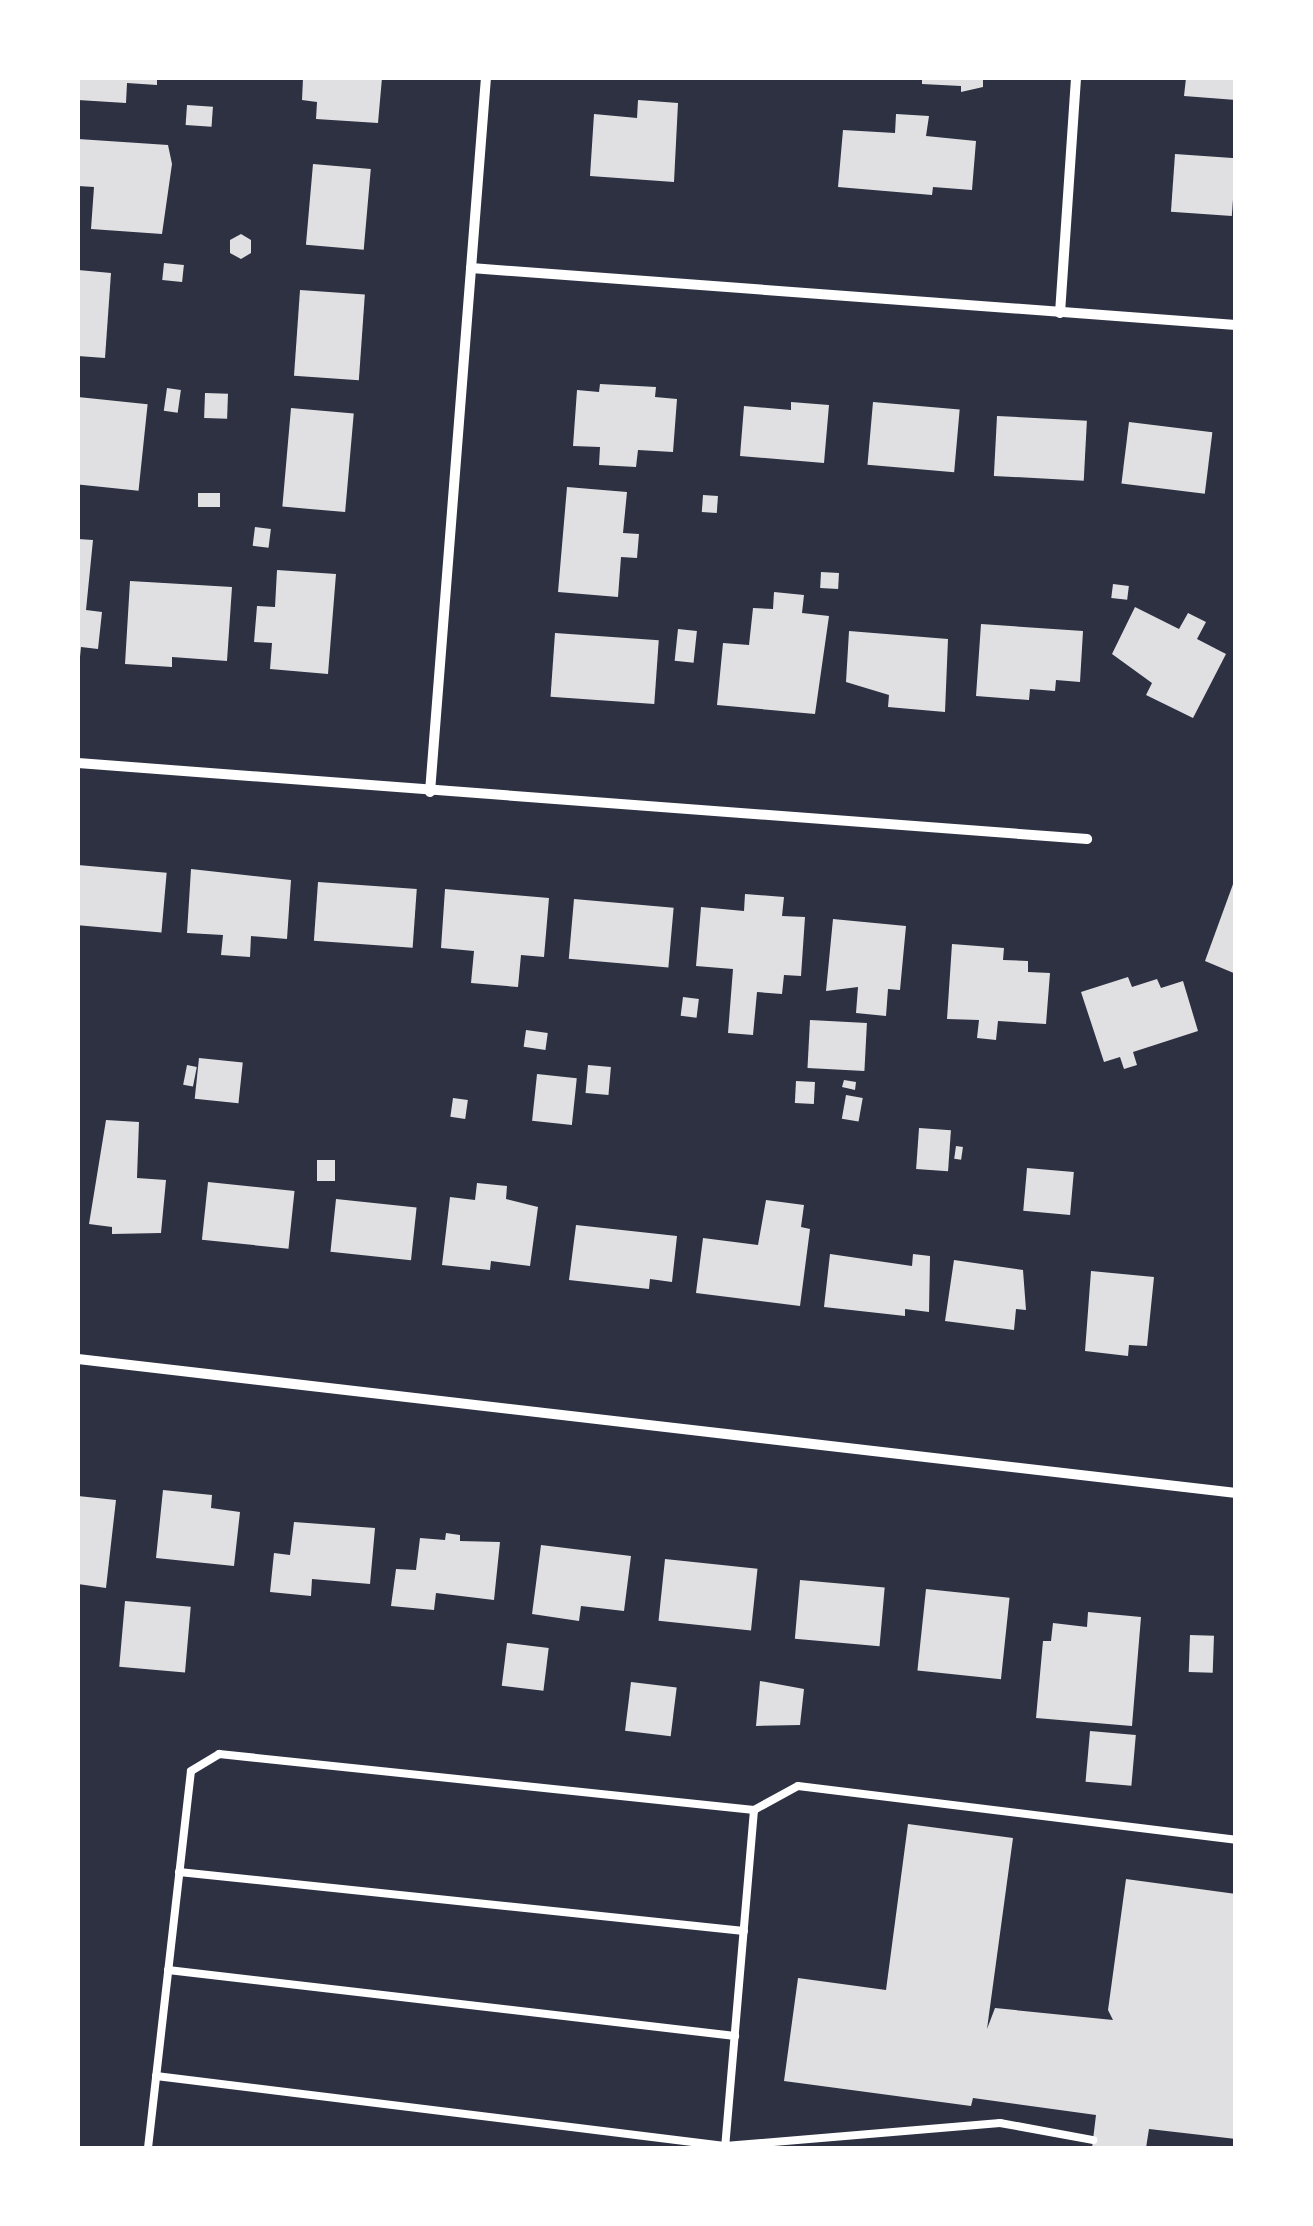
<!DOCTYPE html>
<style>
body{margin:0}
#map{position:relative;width:1313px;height:2226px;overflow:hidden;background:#2d3142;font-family:Lato,sans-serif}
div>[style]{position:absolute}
.building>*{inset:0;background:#e0e0e3;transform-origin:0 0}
.service>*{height:8px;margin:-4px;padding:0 4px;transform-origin:4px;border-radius:4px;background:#fff}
.minor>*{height:10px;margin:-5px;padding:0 5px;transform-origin:5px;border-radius:5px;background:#fff}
span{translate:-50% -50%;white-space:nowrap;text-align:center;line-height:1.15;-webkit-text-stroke:10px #fff;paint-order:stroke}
.frame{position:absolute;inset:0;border:80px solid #fff;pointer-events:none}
</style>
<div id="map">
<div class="building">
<i style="clip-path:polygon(78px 78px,157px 78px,157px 85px,127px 83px,126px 103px,78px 100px)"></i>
<i style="clip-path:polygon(303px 78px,382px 78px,378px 123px,316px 119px,317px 102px,302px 100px)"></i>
<i style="clip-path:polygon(922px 78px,983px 78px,983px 87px,961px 92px,961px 86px,922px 84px)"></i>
<i style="clip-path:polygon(1186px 78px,1236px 78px,1236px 100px,1184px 96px)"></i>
<i style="clip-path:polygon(638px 100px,678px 103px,674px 182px,590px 176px,594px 114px,637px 118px)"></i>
<i style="left:187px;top:105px;width:26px;height:20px;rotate:4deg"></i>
<i style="clip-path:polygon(896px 114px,929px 116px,926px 136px,976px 141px,972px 190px,933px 187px,932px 195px,838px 187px,843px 130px,895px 133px)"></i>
<i style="clip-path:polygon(78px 139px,168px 145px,172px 164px,162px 234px,91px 229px,94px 187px,78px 186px)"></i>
<i style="left:1175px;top:154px;width:61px;height:58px;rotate:4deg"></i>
<i style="left:313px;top:164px;width:58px;height:81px;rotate:5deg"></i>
<i style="clip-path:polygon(241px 234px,251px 240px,251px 253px,241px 259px,230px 253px,230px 240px)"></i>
<i style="left:164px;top:263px;width:20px;height:17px;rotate:6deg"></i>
<i style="clip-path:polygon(78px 270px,111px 273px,105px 358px,78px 356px)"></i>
<i style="left:300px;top:290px;width:65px;height:86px;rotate:4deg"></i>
<i style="clip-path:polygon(600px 384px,656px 387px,655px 397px,677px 399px,673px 452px,638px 450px,636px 467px,599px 465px,600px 447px,573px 446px,577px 390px,599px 392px)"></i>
<i style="left:167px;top:388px;width:14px;height:23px;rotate:8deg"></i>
<i style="left:205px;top:393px;width:23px;height:25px;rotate:2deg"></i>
<i style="left:78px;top:397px;width:70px;height:87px;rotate:6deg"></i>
<i style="clip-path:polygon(791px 402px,829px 405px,824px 463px,740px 456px,744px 406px,791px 410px)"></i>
<i style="left:873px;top:402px;width:87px;height:63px;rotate:5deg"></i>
<i style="left:291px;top:408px;width:63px;height:99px;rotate:5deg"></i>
<i style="left:997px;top:416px;width:90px;height:60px;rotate:3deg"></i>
<i style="left:1129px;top:422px;width:84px;height:62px;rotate:7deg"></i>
<i style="clip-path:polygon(567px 487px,627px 492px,623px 533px,639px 534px,637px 558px,621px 557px,618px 597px,558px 592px)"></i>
<i style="left:198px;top:493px;width:22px;height:14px"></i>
<i style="left:703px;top:495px;width:15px;height:17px;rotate:4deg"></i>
<i style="left:255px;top:527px;width:16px;height:19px;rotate:7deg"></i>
<i style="clip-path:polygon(78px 539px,93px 540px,86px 610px,102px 612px,98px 649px,81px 647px,80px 657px)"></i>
<i style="clip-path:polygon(277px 570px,336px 574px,328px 674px,270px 669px,272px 643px,254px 642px,257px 606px,275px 607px)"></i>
<i style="left:821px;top:572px;width:18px;height:16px;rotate:3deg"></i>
<i style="clip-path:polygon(130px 581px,232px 587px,227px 661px,172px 657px,172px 667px,125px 664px)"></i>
<i style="left:1113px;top:584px;width:16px;height:14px;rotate:7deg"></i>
<i style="clip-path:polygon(774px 592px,804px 595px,802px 613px,829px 616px,815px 714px,717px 705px,723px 643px,749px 645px,753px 608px,773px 609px)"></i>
<i style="clip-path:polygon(1135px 607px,1179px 629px,1188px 613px,1206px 622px,1197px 639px,1226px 654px,1193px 718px,1146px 695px,1152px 683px,1112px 654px)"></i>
<i style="clip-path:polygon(981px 624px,1083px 631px,1080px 682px,1056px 680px,1055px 691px,1030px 689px,1029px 700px,976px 696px)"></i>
<i style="left:678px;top:629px;width:19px;height:32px;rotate:6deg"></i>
<i style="clip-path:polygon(849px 631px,948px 639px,945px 712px,888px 707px,889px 695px,846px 682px)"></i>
<i style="left:555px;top:633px;width:104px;height:64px;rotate:4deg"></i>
<i style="left:78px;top:865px;width:89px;height:60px;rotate:5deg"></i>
<i style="clip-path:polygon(191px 869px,291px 880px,287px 939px,251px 936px,250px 957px,221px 955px,223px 935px,187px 933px)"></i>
<i style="clip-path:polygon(1236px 876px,1236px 974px,1205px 961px)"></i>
<i style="left:318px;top:882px;width:99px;height:59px;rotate:4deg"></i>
<i style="clip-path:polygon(445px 889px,549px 898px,544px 957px,521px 955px,518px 987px,471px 983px,474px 951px,441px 948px)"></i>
<i style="clip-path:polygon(745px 894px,784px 897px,782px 916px,805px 917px,801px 976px,784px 975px,782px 994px,757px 992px,753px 1035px,728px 1033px,733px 969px,696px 966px,701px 907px,744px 911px)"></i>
<i style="left:574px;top:899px;width:100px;height:60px;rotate:5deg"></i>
<i style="clip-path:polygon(833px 919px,906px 926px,900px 990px,888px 989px,886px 1016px,856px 1013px,858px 987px,826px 991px)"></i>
<i style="clip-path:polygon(952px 944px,1004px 948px,1003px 960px,1028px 961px,1028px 972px,1050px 973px,1046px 1024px,998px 1021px,996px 1040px,977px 1038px,979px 1020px,947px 1019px)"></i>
<i style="clip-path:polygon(1128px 977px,1132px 987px,1157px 979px,1161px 988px,1183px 981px,1198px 1031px,1133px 1052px,1137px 1065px,1124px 1069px,1120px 1057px,1104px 1062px,1081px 992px)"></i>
<i style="left:683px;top:997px;width:16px;height:19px;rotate:7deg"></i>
<i style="left:810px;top:1020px;width:57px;height:48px;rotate:3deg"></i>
<i style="left:526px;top:1030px;width:22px;height:17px;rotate:8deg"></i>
<i style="left:199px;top:1058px;width:44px;height:41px;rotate:6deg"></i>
<i style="left:187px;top:1065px;width:10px;height:20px;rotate:11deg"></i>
<i style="left:588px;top:1065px;width:23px;height:28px;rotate:5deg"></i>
<i style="left:537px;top:1074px;width:40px;height:47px;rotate:6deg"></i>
<i style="clip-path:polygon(844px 1080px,856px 1082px,855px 1090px,842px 1087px)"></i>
<i style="left:796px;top:1081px;width:19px;height:22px;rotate:3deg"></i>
<i style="left:846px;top:1095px;width:17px;height:24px;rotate:10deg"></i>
<i style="left:453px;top:1098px;width:15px;height:19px;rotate:8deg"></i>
<i style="clip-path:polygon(106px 1120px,139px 1122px,137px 1178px,166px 1180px,161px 1233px,112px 1234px,112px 1227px,89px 1224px)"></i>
<i style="left:919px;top:1128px;width:32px;height:41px;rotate:4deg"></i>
<i style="left:956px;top:1146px;width:7px;height:13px;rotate:8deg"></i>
<i style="left:317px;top:1160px;width:18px;height:21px"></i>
<i style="left:1027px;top:1168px;width:47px;height:43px;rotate:5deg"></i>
<i style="left:208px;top:1182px;width:87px;height:58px;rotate:6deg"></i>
<i style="clip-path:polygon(477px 1183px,507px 1186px,506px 1199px,538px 1207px,530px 1266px,491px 1261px,490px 1270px,442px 1265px,450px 1197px,475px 1200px)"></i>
<i style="left:336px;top:1199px;width:81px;height:53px;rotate:6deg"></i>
<i style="clip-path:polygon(766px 1200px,804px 1205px,801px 1227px,810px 1229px,800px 1306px,696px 1293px,703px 1238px,758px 1245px)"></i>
<i style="clip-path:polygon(576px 1225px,677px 1236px,672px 1282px,650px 1279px,649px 1289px,569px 1280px)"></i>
<i style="clip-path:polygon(830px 1254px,912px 1266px,913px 1254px,930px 1256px,929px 1312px,905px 1309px,905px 1316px,824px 1307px)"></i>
<i style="clip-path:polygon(954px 1260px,1023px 1270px,1026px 1310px,1016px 1309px,1014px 1330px,945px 1321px)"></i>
<i style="clip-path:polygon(1091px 1271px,1154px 1277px,1147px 1346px,1129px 1345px,1128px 1356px,1085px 1351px)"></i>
<i style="clip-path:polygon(163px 1490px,212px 1495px,211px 1508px,240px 1512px,234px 1566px,156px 1558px)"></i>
<i style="clip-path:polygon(78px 1496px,116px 1500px,106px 1588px,78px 1584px)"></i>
<i style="clip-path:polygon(294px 1522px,375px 1528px,370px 1584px,312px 1579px,311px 1596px,270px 1592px,274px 1553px,290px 1555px)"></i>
<i style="clip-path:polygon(446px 1533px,460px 1535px,460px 1541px,500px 1542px,494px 1600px,436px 1593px,434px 1610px,391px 1606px,396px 1569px,416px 1570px,420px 1538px,445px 1540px)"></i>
<i style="clip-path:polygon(541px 1545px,631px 1556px,624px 1611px,581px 1606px,579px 1621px,532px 1614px)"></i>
<i style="left:665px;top:1559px;width:93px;height:62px;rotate:6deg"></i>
<i style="left:800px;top:1580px;width:85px;height:59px;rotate:5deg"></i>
<i style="left:926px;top:1589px;width:84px;height:82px;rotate:6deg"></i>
<i style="left:125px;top:1601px;width:66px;height:66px;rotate:5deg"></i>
<i style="clip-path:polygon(1088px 1612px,1141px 1617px,1132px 1726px,1036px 1718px,1043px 1641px,1051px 1641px,1053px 1623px,1087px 1627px)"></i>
<i style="left:1190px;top:1635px;width:24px;height:37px;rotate:2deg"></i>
<i style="left:507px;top:1643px;width:42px;height:43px;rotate:7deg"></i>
<i style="clip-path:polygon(760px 1681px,804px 1689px,800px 1725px,756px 1726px)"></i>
<i style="left:631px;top:1682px;width:46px;height:49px;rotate:7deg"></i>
<i style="left:1090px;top:1731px;width:46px;height:51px;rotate:5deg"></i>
<i style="clip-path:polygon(908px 1824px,1013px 1838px,987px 2029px,995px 2008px,1113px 2020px,1108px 2010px,1126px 1879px,1236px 1894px,1236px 2139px,1149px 2129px,1146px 2148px,1092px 2148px,1096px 2115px,973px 2098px,971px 2106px,784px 2081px,798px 1978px,886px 1990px)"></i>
</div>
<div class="service">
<i style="left:754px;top:1810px;width:50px;rotate:-28.6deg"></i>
<i style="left:798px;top:1786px;width:441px;rotate:7deg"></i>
<i style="left:179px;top:1872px;width:568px;rotate:5.96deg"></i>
<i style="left:168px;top:1970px;width:571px;rotate:6.64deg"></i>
<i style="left:156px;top:2076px;width:573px;rotate:7.01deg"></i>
<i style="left:725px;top:2146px;width:276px;rotate:-4.8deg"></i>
<i style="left:1000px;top:2123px;width:95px;rotate:10.4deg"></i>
<i style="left:148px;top:2148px;width:379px;rotate:-83.5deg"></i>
<i style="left:191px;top:1771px;width:33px;rotate:-31deg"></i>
<i style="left:219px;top:1754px;width:538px;rotate:5.98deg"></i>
<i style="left:754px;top:1810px;width:339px;rotate:94.9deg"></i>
</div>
<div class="minor">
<i style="left:471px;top:268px;width:767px;rotate:4.26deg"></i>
<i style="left:1060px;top:313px;width:236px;rotate:-86.1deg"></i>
<i style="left:78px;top:763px;width:1012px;rotate:4.31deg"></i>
<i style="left:430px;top:792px;width:716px;rotate:-85.52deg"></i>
<i style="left:78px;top:1359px;width:1166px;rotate:6.6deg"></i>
</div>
<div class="frame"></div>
</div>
